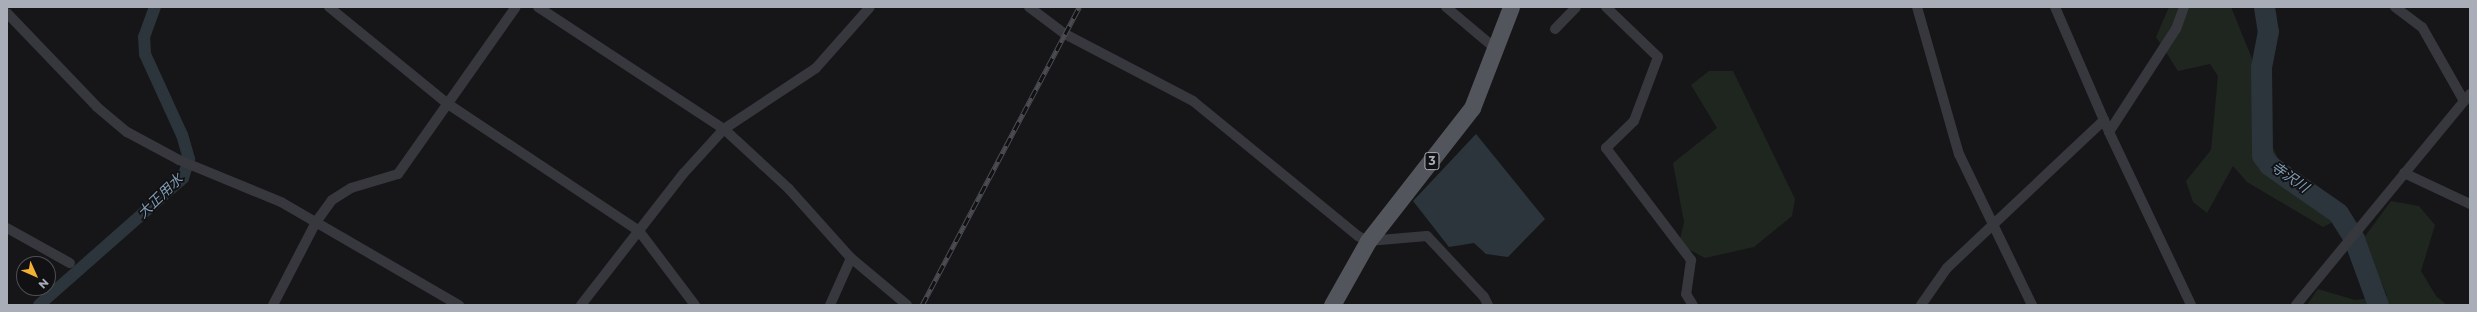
<!DOCTYPE html>
<meta charset="utf-8">
<style>
body{margin:0}
#map{position:relative;width:2477px;height:312px;overflow:hidden;background:#161618;font-family:Montserrat,"Noto Sans JP",sans-serif}
div>[style]{position:absolute}
.green>*{inset:0;background:#1e261f}
.water>*{inset:0;background:#2c353c}
.canal>*{height:12px;margin:-6px;padding:0 6px;transform-origin:6px;border-radius:6px;background:#2c353c}
.river>*{height:21px;margin:-10.5px;padding:0 10.5px;transform-origin:10.5px;border-radius:10.5px;background:#2c353c}
.minor>*{height:10px;margin:-5px;padding:0 5px;transform-origin:5px;border-radius:5px;background:#37383d}
.primary>*{height:17px;margin:-8.5px;padding:0 8.5px;transform-origin:8.5px;border-radius:8.5px;background:#53555c}
.rail>*{height:4.5px;margin-top:-2.25px;transform-origin:0;background:repeating-linear-gradient(90deg,#111113 0 9px,#4a4c52 0 18px);box-sizing:border-box;border-block:1px solid #4a4c52}
span{translate:-50% -50%;white-space:nowrap;text-align:center;line-height:1.15;-webkit-text-stroke:3.5px #111113;paint-order:stroke}
.shield-label span{padding:1px 3px;background:#111113;border:1px solid;border-radius:3px;-webkit-text-stroke-width:0}
.shield-label{font-size:12px;color:#a8adb8;font-weight:700}
.water-label{font-size:14px;color:#7f9bb3;font-style:italic}
.frame{position:absolute;inset:0;border:8px solid #a8adb8;pointer-events:none}
.north{position:absolute;left:16px;top:256px;width:40px;height:40px;box-sizing:border-box;background:#111113;border:1px solid #4d4f55;border-radius:50%;rotate:135deg;font-size:11px;font-weight:700;line-height:16px;text-align:center;color:#a8adb8}
.north::after{content:'';display:block;margin:auto;width:14px;height:18px;background:#f2b134;clip-path:polygon(50% 0,100% 100%,50% 72%,0 100%)}
</style>
<div id="map">
<div class="green">
<i style="clip-path:polygon(2169px 7px,2231px 7px,2255px 66px,2266px 134px,2282px 166px,2316px 190px,2335px 221px,2323px 227px,2247px 182px,2233px 166px,2207px 213px,2193px 202px,2186px 181px,2211px 150px,2218px 76px,2210px 64px,2178px 71px,2156px 37px)"></i>
<i style="clip-path:polygon(1709px 71px,1733px 71px,1795px 199px,1792px 216px,1754px 247px,1705px 258px,1679px 244px,1684px 222px,1673px 163px,1717px 128px,1691px 85px)"></i>
<i style="clip-path:polygon(2391px 201px,2419px 206px,2435px 225px,2421px 271px,2436px 296px,2447px 305px,2307px 305px,2318px 289px,2355px 300px,2387px 296px,2363px 239px)"></i>
</div>
<div class="water">
<i style="clip-path:polygon(1476px 134px,1545px 219px,1508px 257px,1486px 254px,1474px 243px,1449px 247px,1413px 201px)"></i>
</div>
<div class="canal">
<i style="left:39px;top:305px;width:192px;rotate:-41.4deg"></i>
<i style="left:183px;top:178px;width:20px;rotate:-72deg"></i>
<i style="left:189px;top:159px;width:25px;rotate:-106deg"></i>
<i style="left:182px;top:135px;width:89px;rotate:-114.6deg"></i>
<i style="left:145px;top:54px;width:17px;rotate:-93deg"></i>
<i style="left:144px;top:37px;width:32px;rotate:-70deg"></i>
</div>
<div class="river">
<i style="left:2264px;top:7px;width:24px;rotate:81deg"></i>
<i style="left:2268px;top:31px;width:38px;rotate:101deg"></i>
<i style="left:2261px;top:68px;width:87px;rotate:89.3deg"></i>
<i style="left:2262px;top:155px;width:12px;rotate:55deg"></i>
<i style="left:2269px;top:165px;width:84px;rotate:34.8deg"></i>
<i style="left:2338px;top:213px;width:31px;rotate:58deg"></i>
<i style="left:2354px;top:239px;width:70px;rotate:70deg"></i>
</div>
<div class="minor">
<i style="left:329px;top:7px;width:154px;rotate:39.2deg"></i>
<i style="left:448px;top:104px;width:229px;rotate:33.6deg"></i>
<i style="left:639px;top:231px;width:93px;rotate:52.9deg"></i>
<i style="left:538px;top:7px;width:222px;rotate:33.3deg"></i>
<i style="left:724px;top:129px;width:88px;rotate:42.7deg"></i>
<i style="left:789px;top:189px;width:93px;rotate:48.1deg"></i>
<i style="left:851px;top:258px;width:73px;rotate:40deg"></i>
<i style="left:1029px;top:7px;width:45px;rotate:36.9deg"></i>
<i style="left:1065px;top:34px;width:144px;rotate:27.6deg"></i>
<i style="left:1193px;top:101px;width:213px;rotate:39.3deg"></i>
<i style="left:1358px;top:236px;width:11px;rotate:27deg"></i>
<i style="left:1368px;top:241px;width:59px;rotate:-4.8deg"></i>
<i style="left:1427px;top:236px;width:83px;rotate:46.9deg"></i>
<i style="left:1484px;top:297px;width:9px;rotate:63deg"></i>
<i style="left:1446px;top:7px;width:67px;rotate:40.1deg"></i>
<i style="left:1606px;top:7px;width:72px;rotate:43.9deg"></i>
<i style="left:1658px;top:57px;width:68px;rotate:110.6deg"></i>
<i style="left:1634px;top:121px;width:39px;rotate:136deg"></i>
<i style="left:1606px;top:148px;width:141px;rotate:52.8deg"></i>
<i style="left:1691px;top:260px;width:34px;rotate:98deg"></i>
<i style="left:1686px;top:294px;width:13px;rotate:58deg"></i>
<i style="left:1917px;top:7px;width:153px;rotate:74.1deg"></i>
<i style="left:1959px;top:154px;width:168px;rotate:64.2deg"></i>
<i style="left:2055px;top:7px;width:136px;rotate:66.6deg"></i>
<i style="left:2109px;top:132px;width:191px;rotate:64.6deg"></i>
<i style="left:2395px;top:7px;width:34px;rotate:37deg"></i>
<i style="left:2422px;top:27px;width:85px;rotate:60.4deg"></i>
<i style="left:7px;top:13px;width:130px;rotate:46.2deg"></i>
<i style="left:97px;top:107px;width:39px;rotate:40deg"></i>
<i style="left:127px;top:132px;width:59px;rotate:28.3deg"></i>
<i style="left:179px;top:160px;width:110px;rotate:22.4deg"></i>
<i style="left:281px;top:202px;width:206px;rotate:30.1deg"></i>
<i style="left:1555px;top:29px;width:30px;rotate:-46deg"></i>
<i style="left:2109px;top:132px;width:123px;rotate:-57deg"></i>
<i style="left:2176px;top:29px;width:23px;rotate:-70deg"></i>
<i style="left:2404px;top:173px;width:73px;rotate:25.2deg"></i>
<i style="left:7px;top:228px;width:72px;rotate:29.1deg"></i>
<i style="left:273px;top:305px;width:93px;rotate:-62.6deg"></i>
<i style="left:316px;top:222px;width:27px;rotate:-54deg"></i>
<i style="left:332px;top:200px;width:22px;rotate:-32deg"></i>
<i style="left:351px;top:188px;width:49px;rotate:-16.6deg"></i>
<i style="left:398px;top:174px;width:204px;rotate:-54.8deg"></i>
<i style="left:581px;top:305px;width:166px;rotate:-52.1deg"></i>
<i style="left:683px;top:174px;width:61px;rotate:-47.7deg"></i>
<i style="left:724px;top:129px;width:110px;rotate:-33.5deg"></i>
<i style="left:816px;top:68px;width:81px;rotate:-48.5deg"></i>
<i style="left:830px;top:305px;width:51px;rotate:-65.9deg"></i>
<i style="left:1921px;top:305px;width:45px;rotate:-54.9deg"></i>
<i style="left:1947px;top:268px;width:216px;rotate:-43.3deg"></i>
<i style="left:2296px;top:305px;width:273px;rotate:-50.5deg"></i>
</div>
<div class="primary">
<i style="left:1332px;top:305px;width:73px;rotate:-60.6deg"></i>
<i style="left:1368px;top:241px;width:169px;rotate:-52deg"></i>
<i style="left:1472px;top:108px;width:108px;rotate:-68.9deg"></i>
</div>
<div class="rail">
<i style="left:922px;top:305px;width:337px;rotate:-62.2deg"></i>
</div>
<div class="shield-label">
<span style="left:1432px;top:161px">3</span>
</div>
<div class="water-label">
<span style="left:2290px;top:177px;rotate:35deg">寺沢川</span>
<span style="left:160px;top:196px;rotate:-44deg">大正用水</span>
</div>
<div class="frame"></div>
<div class="north">N</div>
</div>
